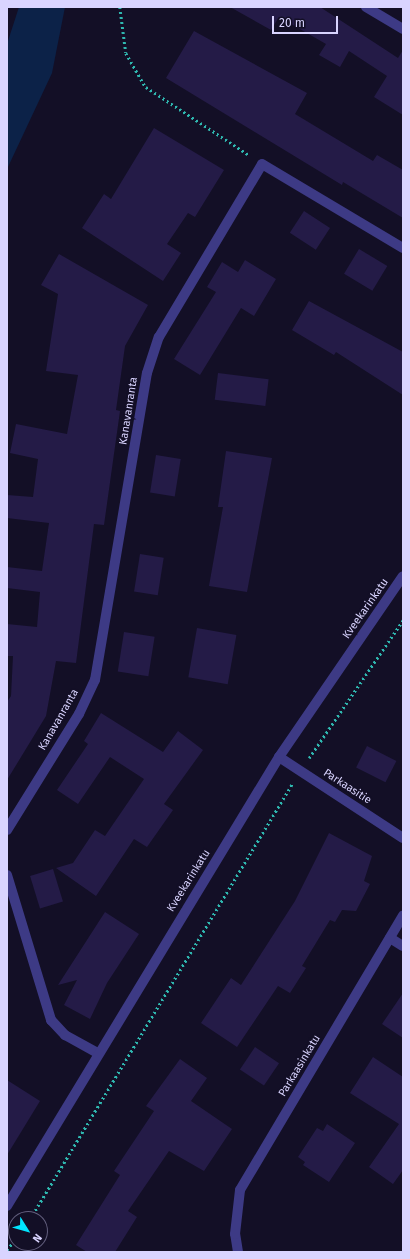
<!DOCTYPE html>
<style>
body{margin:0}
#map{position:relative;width:410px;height:1259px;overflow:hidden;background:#130f26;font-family:"Fira Sans",sans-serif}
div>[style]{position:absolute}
.water>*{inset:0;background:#0c2248}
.building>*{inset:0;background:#241b47;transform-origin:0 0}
.path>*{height:2.5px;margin-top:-1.25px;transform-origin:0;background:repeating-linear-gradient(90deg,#2fb8b0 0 2px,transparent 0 5px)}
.minor>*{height:10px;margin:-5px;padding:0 5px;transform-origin:5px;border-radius:5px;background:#3d3a85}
span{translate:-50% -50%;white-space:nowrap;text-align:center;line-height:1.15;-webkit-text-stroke:4px #130f26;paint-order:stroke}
.street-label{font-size:11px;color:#d9d4ff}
.frame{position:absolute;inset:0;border:8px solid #d9d4ff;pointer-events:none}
.north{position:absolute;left:8px;top:1211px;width:40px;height:40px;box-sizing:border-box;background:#130f26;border:1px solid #625e7d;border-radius:50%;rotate:127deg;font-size:11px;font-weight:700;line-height:16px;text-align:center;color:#d9d4ff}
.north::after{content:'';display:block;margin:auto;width:14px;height:18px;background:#00e5ff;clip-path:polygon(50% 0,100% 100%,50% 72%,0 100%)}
.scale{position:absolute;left:272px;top:16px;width:66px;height:18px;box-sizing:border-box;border:2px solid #d9d4ff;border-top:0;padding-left:5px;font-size:12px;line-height:14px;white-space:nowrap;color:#d9d4ff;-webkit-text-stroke:3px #130f26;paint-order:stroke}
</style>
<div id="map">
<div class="water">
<i style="clip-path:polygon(19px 7px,65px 7px,52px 73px,7px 169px,7px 44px)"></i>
</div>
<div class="building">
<i style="clip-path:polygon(230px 7px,320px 7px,398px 58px,403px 50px,403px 115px,374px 97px,387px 76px,349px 51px,340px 67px,319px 55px,326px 44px,279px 17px,271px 30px)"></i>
<i style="clip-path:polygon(194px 31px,307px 93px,295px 114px,373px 161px,377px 155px,403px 170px,403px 218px,343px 182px,342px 185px,166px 78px)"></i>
<i style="clip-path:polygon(154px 128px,224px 170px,195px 217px,188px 213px,167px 244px,181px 253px,163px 281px,82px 228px,104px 194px,111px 199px)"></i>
<i style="left:304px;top:211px;width:31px;height:26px;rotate:33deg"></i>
<i style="left:359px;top:249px;width:33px;height:29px;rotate:31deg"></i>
<i style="clip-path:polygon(59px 254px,148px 305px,125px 346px,116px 410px,120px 411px,104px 525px,94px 524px,76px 663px,56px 661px,46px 716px,7px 780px,7px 702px,11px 696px,13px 656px,7px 656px,7px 624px,37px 627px,40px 592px,7px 588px,7px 567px,42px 571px,49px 523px,7px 518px,7px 495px,33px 497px,38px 459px,10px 453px,16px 424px,67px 434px,78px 375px,46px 371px,58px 294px,41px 285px)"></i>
<i style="clip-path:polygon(245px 260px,276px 279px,254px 316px,241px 308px,200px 375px,174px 359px,216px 292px,207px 287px,222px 262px,238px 272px)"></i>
<i style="clip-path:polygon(309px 301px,403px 352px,403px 395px,336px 352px,334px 355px,292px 330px)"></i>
<i style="left:218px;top:373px;width:51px;height:27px;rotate:7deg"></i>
<i style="clip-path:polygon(226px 451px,272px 458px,247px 592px,209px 586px,223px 507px,218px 507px)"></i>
<i style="left:156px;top:455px;width:25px;height:38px;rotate:9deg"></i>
<i style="left:140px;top:554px;width:24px;height:38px;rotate:9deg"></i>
<i style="left:197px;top:628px;width:40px;height:50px;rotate:10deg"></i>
<i style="left:124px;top:632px;width:31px;height:40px;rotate:9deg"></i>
<i style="clip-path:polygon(101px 713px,163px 752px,178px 731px,203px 750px,164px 804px,173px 810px,147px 847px,134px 839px,96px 896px,56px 868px,73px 863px,95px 830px,105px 836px,144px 779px,110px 757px,78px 804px,57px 790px,88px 744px,84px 741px)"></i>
<i style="left:367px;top:746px;width:33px;height:24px;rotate:27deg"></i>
<i style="clip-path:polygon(329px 833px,372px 856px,364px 881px,370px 884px,356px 911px,342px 910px,335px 922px,330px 920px,302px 966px,306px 968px,290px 993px,278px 986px,237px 1047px,201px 1023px,231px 978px,241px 985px,295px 901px)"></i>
<i style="left:53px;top:869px;width:34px;height:24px;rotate:73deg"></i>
<i style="clip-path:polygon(105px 912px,139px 934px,107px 983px,90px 1019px,64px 1005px,77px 980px,58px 985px)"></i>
<i style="clip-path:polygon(403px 993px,403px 1038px,382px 1024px)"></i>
<i style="left:255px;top:1047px;width:29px;height:27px;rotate:34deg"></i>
<i style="clip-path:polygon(373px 1057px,403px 1077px,403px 1170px,393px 1184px,369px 1167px,399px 1124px,350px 1093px)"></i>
<i style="clip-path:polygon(180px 1059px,207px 1078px,191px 1101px,232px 1129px,204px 1171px,169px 1151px,128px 1211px,137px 1217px,115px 1252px,87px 1252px,76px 1245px,120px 1175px,114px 1171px,154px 1111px,146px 1106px)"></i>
<i style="clip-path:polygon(7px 1080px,40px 1101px,7px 1155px)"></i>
<i style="clip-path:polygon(327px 1124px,355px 1143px,329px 1182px,303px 1165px,305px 1162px,298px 1157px,317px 1128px,323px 1131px)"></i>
</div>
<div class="path">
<i style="left:120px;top:7px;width:46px;rotate:82.6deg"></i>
<i style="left:126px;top:53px;width:39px;rotate:60deg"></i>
<i style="left:146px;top:87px;width:123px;rotate:33.4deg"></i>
<i style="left:309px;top:758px;width:167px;rotate:-55.7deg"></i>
<i style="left:30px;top:1219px;width:508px;rotate:-58.94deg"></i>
<i style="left:7px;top:1250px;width:15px;rotate:-53deg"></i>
</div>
<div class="minor">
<i style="left:366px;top:7px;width:43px;rotate:30.7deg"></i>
<i style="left:279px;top:757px;width:148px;rotate:33.2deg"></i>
<i style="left:7px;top:830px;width:137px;rotate:-58.2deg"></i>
<i style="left:79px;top:714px;width:38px;rotate:-65deg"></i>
<i style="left:95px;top:680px;width:311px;rotate:-80.4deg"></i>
<i style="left:147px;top:373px;width:38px;rotate:-72deg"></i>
<i style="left:159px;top:337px;width:201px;rotate:-59.2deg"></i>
<i style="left:262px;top:164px;width:164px;rotate:30.8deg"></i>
<i style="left:7px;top:875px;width:152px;rotate:73.1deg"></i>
<i style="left:51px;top:1020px;width:21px;rotate:47deg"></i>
<i style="left:65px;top:1035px;width:37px;rotate:29deg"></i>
<i style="left:390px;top:938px;width:15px;rotate:32deg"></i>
<i style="left:7px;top:1206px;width:525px;rotate:-58.79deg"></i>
<i style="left:279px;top:757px;width:219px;rotate:-55.6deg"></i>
<i style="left:238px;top:1252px;width:18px;rotate:-99deg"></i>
<i style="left:235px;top:1234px;width:44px;rotate:-83.5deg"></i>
<i style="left:240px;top:1190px;width:319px;rotate:-59.3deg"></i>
</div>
<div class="street-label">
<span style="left:129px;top:411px;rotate:-81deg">Kanavanranta</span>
<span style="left:366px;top:609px;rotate:-55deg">Kveekarinkatu</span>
<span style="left:59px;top:720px;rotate:-60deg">Kanavanranta</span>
<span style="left:347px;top:787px;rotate:33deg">Parkaasitie</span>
<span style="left:189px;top:881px;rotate:-58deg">Kveekarinkatu</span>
<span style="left:300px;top:1066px;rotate:-59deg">Parkaasinkatu</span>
</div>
<div class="frame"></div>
<div class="north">N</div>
<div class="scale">20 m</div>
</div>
